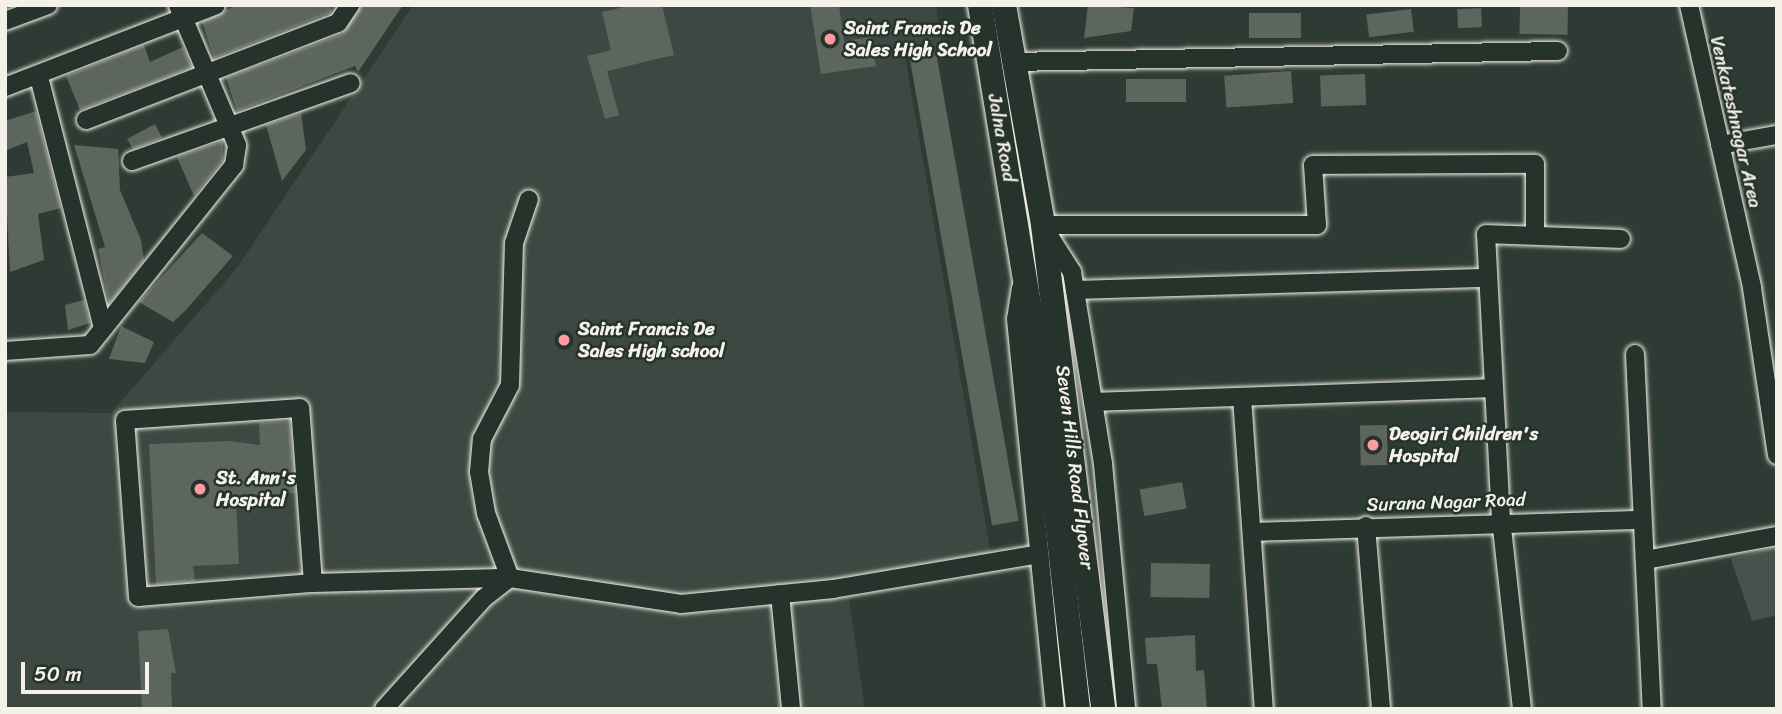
<!DOCTYPE html>
<style>
body{margin:0}
#map{position:relative;width:1782px;height:714px;overflow:hidden;background:#2e3b34;font-family:Sriracha,sans-serif}
div>[style]{position:absolute}
.built>*{inset:0;background:#3c4841}
.green>*{inset:0;background:#48524c}
.building>*{inset:0;background:#5c655e;transform-origin:0 0}
.roads{filter:drop-shadow(0 0 2px #f4f1e8) drop-shadow(0 0 2px #f4f1e8)}
.minor>*{height:18px;margin:-9px;padding:0 9px;transform-origin:9px;border-radius:9px;background:#26332d}
.highway>*{height:24px;margin:-12px;padding:0 12px;transform-origin:12px;border-radius:12px;background:#26332d}
.dots>*{width:19px;height:19px;translate:-50% -50%;box-sizing:border-box;border:4px solid #26332d;border-radius:50%}
span{translate:-50% -50%;white-space:nowrap;text-align:center;line-height:1.15;-webkit-text-stroke:5px #26332d;paint-order:stroke}
.poi-label{font-size:19px;color:#f4f1e8;font-weight:700}
.left{translate:0 -50%;text-align:left}
.street-label{font-size:19px;color:#f4f1e8}
.frame{position:absolute;inset:0;border:7px solid #f4f1e8;pointer-events:none}
.scale{position:absolute;left:21px;top:662px;width:128px;height:32px;box-sizing:border-box;border:4px solid #f4f1e8;border-top:0;padding-left:9px;font-size:21px;line-height:24px;white-space:nowrap;color:#f4f1e8;-webkit-text-stroke:5px #26332d;paint-order:stroke}
</style>
<div id="map">
<div class="built">
<i style="clip-path:polygon(413px 5px,936px 5px,943px 51px,905px 56px,994px 572px,848px 592px,865px 709px,5px 709px,5px 412px,111px 413px,237px 268px)"></i>
</div>
<div class="green">
<i style="clip-path:polygon(1777px 546px,1777px 615px,1752px 621px,1731px 559px)"></i>
</div>
<div class="building">
<i style="clip-path:polygon(237px 5px,330px 5px,332px 12px,214px 58px,202px 22px)"></i>
<i style="clip-path:polygon(361px 5px,403px 5px,358px 72px,355px 66px,237px 111px,226px 78px,342px 34px)"></i>
<i style="clip-path:polygon(633px 5px,662px 5px,674px 55px,607px 71px,619px 115px,605px 119px,587px 56px,611px 50px,602px 12px)"></i>
<i style="clip-path:polygon(810px 5px,839px 5px,844px 41px,871px 37px,876px 66px,821px 74px)"></i>
<i style="clip-path:polygon(1088px 5px,1134px 8px,1131px 31px,1084px 38px)"></i>
<i style="left:1520px;top:6px;width:48px;height:28px;rotate:1deg"></i>
<i style="left:1481px;top:8px;width:19px;height:24px;rotate:87deg"></i>
<i style="left:1411px;top:9px;width:23px;height:45px;rotate:83deg"></i>
<i style="left:1249px;top:13px;width:52px;height:25px"></i>
<i style="clip-path:polygon(144px 45px,150px 62px,183px 47px,192px 67px,80px 110px,66px 76px)"></i>
<i style="left:936px;top:52px;width:476px;height:27px;rotate:80deg"></i>
<i style="left:1291px;top:71px;width:32px;height:67px;rotate:86deg"></i>
<i style="left:1365px;top:74px;width:31px;height:45px;rotate:88deg"></i>
<i style="left:1126px;top:79px;width:60px;height:23px"></i>
<i style="clip-path:polygon(36px 111px,61px 208px,38px 214px,44px 260px,10px 272px,5px 177px,34px 173px,27px 142px,5px 151px,5px 121px)"></i>
<i style="clip-path:polygon(301px 113px,306px 150px,282px 181px,266px 125px)"></i>
<i style="clip-path:polygon(155px 124px,162px 138px,133px 149px,127px 139px)"></i>
<i style="clip-path:polygon(223px 141px,223px 160px,194px 196px,177px 157px)"></i>
<i style="clip-path:polygon(74px 145px,118px 149px,120px 190px,141px 240px,144px 260px,109px 304px,98px 249px,105px 247px)"></i>
<i style="clip-path:polygon(202px 233px,233px 256px,184px 312px,173px 322px,139px 302px)"></i>
<i style="clip-path:polygon(84px 300px,90px 323px,68px 330px,65px 305px)"></i>
<i style="clip-path:polygon(121px 326px,154px 342px,145px 363px,109px 359px)"></i>
<i style="clip-path:polygon(290px 421px,295px 493px,236px 497px,239px 564px,193px 566px,195px 581px,156px 584px,149px 444px,230px 441px,260px 445px,259px 423px)"></i>
<i style="left:1387px;top:425px;width:40px;height:27px;rotate:89deg"></i>
<i style="left:1182px;top:482px;width:27px;height:43px;rotate:80deg"></i>
<i style="left:1151px;top:563px;width:59px;height:34px;rotate:1deg"></i>
<i style="clip-path:polygon(168px 629px,176px 673px,171px 673px,172px 709px,142px 709px,138px 631px)"></i>
<i style="clip-path:polygon(1195px 635px,1196px 671px,1204px 670px,1207px 709px,1162px 709px,1157px 664px,1147px 664px,1145px 638px)"></i>
</div>
<div class="roads">
<div class="minor">
<i style="left:1689px;top:5px;width:290px;rotate:77.4deg"></i>
<i style="left:1752px;top:288px;width:169px;rotate:81.5deg"></i>
<i style="left:5px;top:21px;width:46px;rotate:-20.4deg"></i>
<i style="left:1013px;top:62px;width:545px;rotate:-1.16deg"></i>
<i style="left:39px;top:77px;width:259px;rotate:75.7deg"></i>
<i style="left:5px;top:87px;width:226px;rotate:-21.2deg"></i>
<i style="left:86px;top:120px;width:270px;rotate:-21.1deg"></i>
<i style="left:338px;top:23px;width:22px;rotate:-56deg"></i>
<i style="left:1720px;top:145px;width:58px;rotate:-10deg"></i>
<i style="left:132px;top:161px;width:232px;rotate:-19.6deg"></i>
<i style="left:1043px;top:225px;width:274px"></i>
<i style="left:1317px;top:225px;width:60px;rotate:-93.8deg"></i>
<i style="left:1313px;top:165px;width:222px;rotate:-0.3deg"></i>
<i style="left:1535px;top:164px;width:71px;rotate:90deg"></i>
<i style="left:1046px;top:231px;width:49px;rotate:57.6deg"></i>
<i style="left:1072px;top:272px;width:194px;rotate:80.8deg"></i>
<i style="left:1103px;top:464px;width:246px;rotate:84.6deg"></i>
<i style="left:1021px;top:288px;width:31px;rotate:99deg"></i>
<i style="left:1016px;top:319px;width:392px;rotate:84.3deg"></i>
<i style="left:1075px;top:290px;width:413px;rotate:-1.7deg"></i>
<i style="left:5px;top:351px;width:85px;rotate:-4deg"></i>
<i style="left:90px;top:345px;width:231px;rotate:-51.3deg"></i>
<i style="left:234px;top:165px;width:20px;rotate:-81deg"></i>
<i style="left:237px;top:145px;width:152px;rotate:-112.9deg"></i>
<i style="left:1635px;top:354px;width:355px;rotate:87.3deg"></i>
<i style="left:1242px;top:397px;width:313px;rotate:86deg"></i>
<i style="left:1093px;top:402px;width:401px;rotate:-2deg"></i>
<i style="left:1366px;top:526px;width:184px;rotate:85.3deg"></i>
<i style="left:1252px;top:532px;width:390px;rotate:-1.8deg"></i>
<i style="left:1645px;top:560px;width:134px;rotate:-10.3deg"></i>
<i style="left:510px;top:578px;width:69px;rotate:-110.3deg"></i>
<i style="left:486px;top:513px;width:42px;rotate:-99.7deg"></i>
<i style="left:479px;top:472px;width:33px;rotate:-85deg"></i>
<i style="left:482px;top:439px;width:61px;rotate:-62.6deg"></i>
<i style="left:510px;top:385px;width:142px;rotate:-88.4deg"></i>
<i style="left:514px;top:243px;width:46px;rotate:-71.2deg"></i>
<i style="left:313px;top:583px;width:175px;rotate:-94.2deg"></i>
<i style="left:300px;top:408px;width:175px;rotate:176.1deg"></i>
<i style="left:125px;top:420px;width:177px;rotate:85.8deg"></i>
<i style="left:138px;top:597px;width:176px;rotate:-4.6deg"></i>
<i style="left:313px;top:583px;width:197px;rotate:-1.5deg"></i>
<i style="left:510px;top:578px;width:173px;rotate:8.6deg"></i>
<i style="left:681px;top:604px;width:153px;rotate:-5.6deg"></i>
<i style="left:833px;top:589px;width:209px;rotate:-9.6deg"></i>
<i style="left:780px;top:594px;width:116px;rotate:84.5deg"></i>
<i style="left:384px;top:709px;width:149px;rotate:-48deg"></i>
<i style="left:484px;top:598px;width:33px;rotate:-38deg"></i>
<i style="left:1522px;top:709px;width:190px;rotate:-96.3deg"></i>
<i style="left:1501px;top:520px;width:286px;rotate:-93deg"></i>
<i style="left:1486px;top:234px;width:135px;rotate:2.1deg"></i>
</div>
<div class="highway">
<i style="left:980px;top:5px;width:379px;rotate:80.7deg"></i>
<i style="left:1041px;top:379px;width:332px;rotate:83.6deg"></i>
<i style="left:1004px;top:5px;width:223px;rotate:79.9deg"></i>
<i style="left:1043px;top:225px;width:488px;rotate:82.9deg"></i>
</div>
</div>
<div class="dots">
<i style="left:830px;top:39px;background:#ff9aa2"></i>
<i style="left:564px;top:340px;background:#ff9aa2"></i>
<i style="left:1373px;top:445px;background:#ff9aa2"></i>
<i style="left:200px;top:489px;background:#ff9aa2"></i>
</div>
<div class="poi-label">
<span class="left" style="left:844px;top:39px">Saint Francis De<br>Sales High School</span>
<span class="left" style="left:578px;top:340px">Saint Francis De<br>Sales High school</span>
<span class="left" style="left:1389px;top:445px">Deogiri Children's<br>Hospital</span>
<span class="left" style="left:216px;top:489px">St. Ann's<br>Hospital</span>
</div>
<div class="street-label">
<span style="left:1736px;top:122px;rotate:77deg">Venkateshnagar Area</span>
<span style="left:1002px;top:138px;rotate:80deg">Jalna Road</span>
<span style="left:1075px;top:467px;rotate:83deg">Seven Hills Road Flyover</span>
<span style="left:1446px;top:502px;rotate:-2deg">Surana Nagar Road</span>
</div>
<div class="frame"></div>
<div class="scale">50 m</div>
</div>
